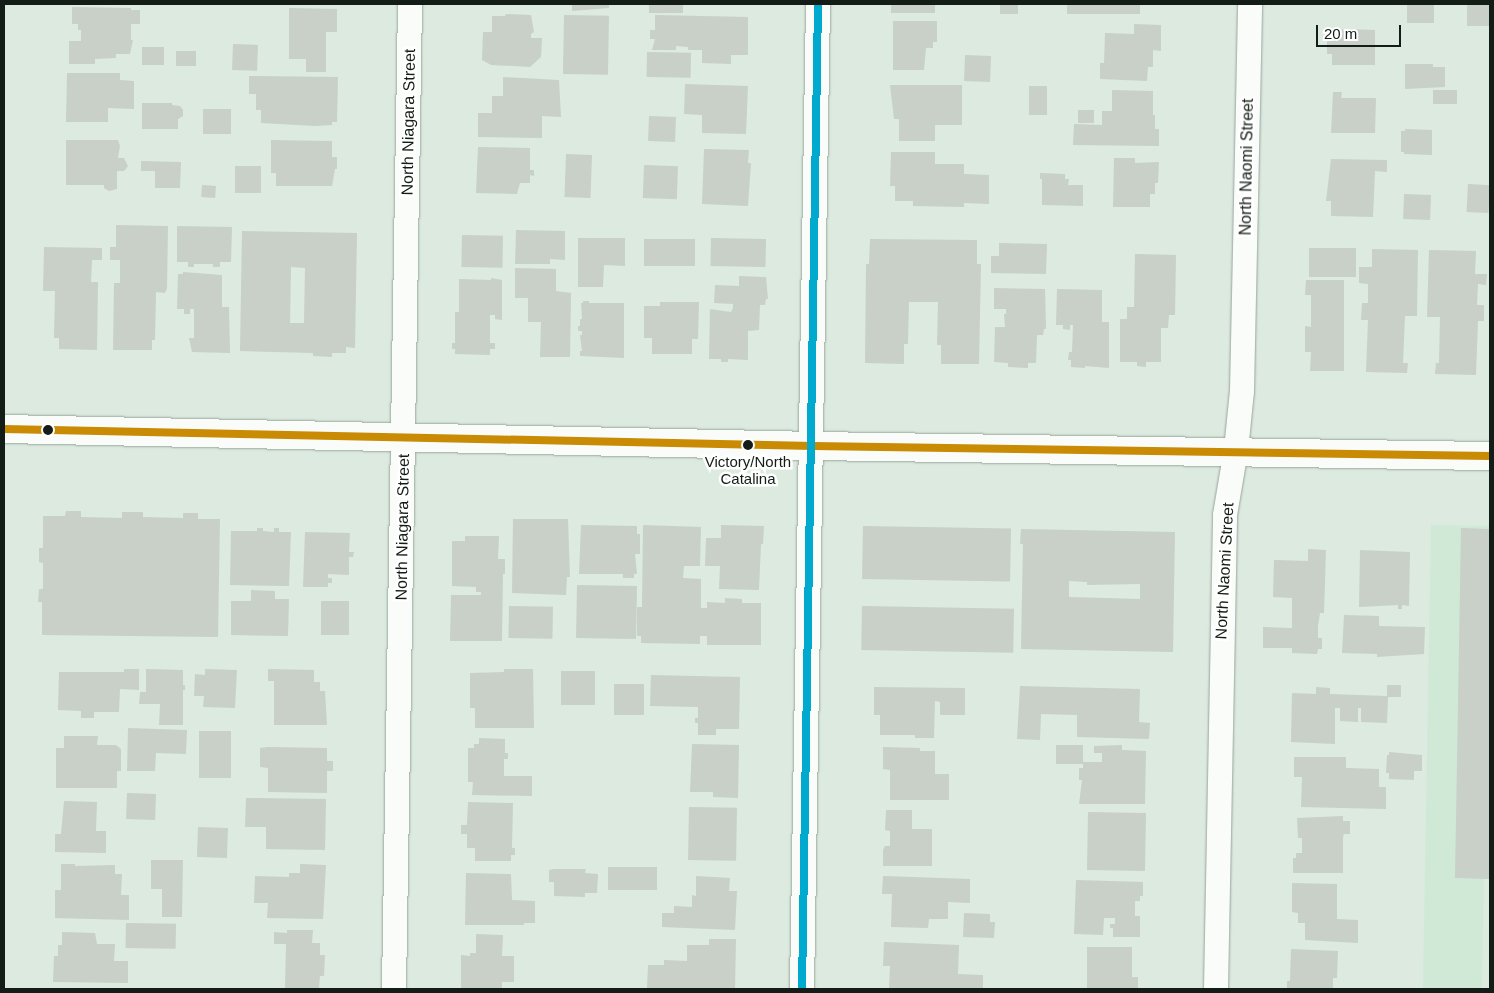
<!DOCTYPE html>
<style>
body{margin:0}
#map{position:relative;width:1494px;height:993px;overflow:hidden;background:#dceae0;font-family:Arial,sans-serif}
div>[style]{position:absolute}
.built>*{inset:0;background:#d0e9d7;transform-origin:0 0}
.building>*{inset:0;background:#c8d0c7;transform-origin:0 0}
.roads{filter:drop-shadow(0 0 1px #98a49c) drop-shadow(0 0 1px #98a49c)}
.street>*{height:24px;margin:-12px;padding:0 12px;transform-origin:12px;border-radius:12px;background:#fafcfa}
.secondary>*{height:28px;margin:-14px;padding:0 14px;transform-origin:14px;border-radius:14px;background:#fafcfa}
.bus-1>*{height:8px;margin:-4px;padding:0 4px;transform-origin:4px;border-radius:4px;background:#c98a04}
.bus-2>*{height:8px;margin:-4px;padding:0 4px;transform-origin:4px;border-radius:4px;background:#00a9ce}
.dots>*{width:14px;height:14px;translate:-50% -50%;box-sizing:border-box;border:2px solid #fff;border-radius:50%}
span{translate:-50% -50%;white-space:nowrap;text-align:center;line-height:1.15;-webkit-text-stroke:5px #fff;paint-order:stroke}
.bus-label{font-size:15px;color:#131c16}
.street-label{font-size:16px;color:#131c16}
.frame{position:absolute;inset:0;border:5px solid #131c16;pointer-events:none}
.scale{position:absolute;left:1316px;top:25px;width:85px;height:22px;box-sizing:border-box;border:2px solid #131c16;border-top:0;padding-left:6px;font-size:15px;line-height:18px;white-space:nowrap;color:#131c16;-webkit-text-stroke:4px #fff;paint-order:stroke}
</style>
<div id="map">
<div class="built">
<i style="left:1431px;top:525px;width:59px;height:464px;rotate:1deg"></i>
</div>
<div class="building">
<i style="clip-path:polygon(572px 4px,609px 4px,609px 8px,572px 11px)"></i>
<i style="left:649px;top:4px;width:34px;height:9px"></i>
<i style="left:891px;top:4px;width:44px;height:9px"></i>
<i style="left:1000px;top:4px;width:18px;height:10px"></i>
<i style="left:1067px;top:4px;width:73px;height:10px"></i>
<i style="left:1407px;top:4px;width:27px;height:19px"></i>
<i style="left:1467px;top:4px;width:23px;height:22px"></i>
<i style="clip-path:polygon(72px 7px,131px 8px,131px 10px,140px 10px,140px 24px,131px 24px,131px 40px,133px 40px,130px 54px,116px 54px,116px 58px,95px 59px,95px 64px,69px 64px,69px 41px,81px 41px,81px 30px,78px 30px,78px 24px,72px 24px)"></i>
<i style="clip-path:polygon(289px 8px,337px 9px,337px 32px,326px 32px,326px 72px,306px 72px,306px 59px,289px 59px)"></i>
<i style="clip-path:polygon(506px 14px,531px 15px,534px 32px,531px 34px,531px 38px,542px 38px,541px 57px,530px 67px,491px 65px,482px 60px,483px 32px,492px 32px,492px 16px,505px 16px)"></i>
<i style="left:564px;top:15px;width:45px;height:59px;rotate:1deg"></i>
<i style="clip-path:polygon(655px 15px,748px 17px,748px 55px,731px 55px,731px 64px,702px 63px,702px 50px,688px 50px,688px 47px,676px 46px,676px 50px,652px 50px,655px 39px,650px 39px,650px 30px,655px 30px)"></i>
<i style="clip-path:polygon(893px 21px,937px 21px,937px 42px,933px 42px,933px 48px,926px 48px,924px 70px,893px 70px)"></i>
<i style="clip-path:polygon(1134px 24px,1161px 25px,1161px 51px,1153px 50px,1153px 67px,1148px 67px,1147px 81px,1100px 79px,1100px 63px,1104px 63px,1105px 33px,1134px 34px)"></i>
<i style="clip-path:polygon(1342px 29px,1375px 30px,1375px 65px,1332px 65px,1332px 54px,1327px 54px,1327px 40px,1333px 40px,1333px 36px,1342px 36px)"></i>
<i style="left:233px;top:44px;width:25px;height:26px;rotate:2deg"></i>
<i style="left:142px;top:47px;width:22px;height:18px"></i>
<i style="left:176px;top:51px;width:20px;height:15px"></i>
<i style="left:647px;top:52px;width:44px;height:25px;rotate:1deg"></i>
<i style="left:965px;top:55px;width:26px;height:26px;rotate:2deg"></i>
<i style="clip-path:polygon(1405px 64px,1433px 64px,1433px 67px,1445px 67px,1445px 87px,1405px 89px)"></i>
<i style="clip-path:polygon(67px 73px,120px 73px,120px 80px,134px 81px,134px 109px,108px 108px,108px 122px,66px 122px)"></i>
<i style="clip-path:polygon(249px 76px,338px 77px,337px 122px,332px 122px,332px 125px,315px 126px,261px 123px,261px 110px,256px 110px,256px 94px,249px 94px)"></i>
<i style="clip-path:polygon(503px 77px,559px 80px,561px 117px,542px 116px,542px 138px,478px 137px,478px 113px,492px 113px,492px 96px,503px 96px)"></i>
<i style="clip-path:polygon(685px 84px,748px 86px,746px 134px,702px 133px,702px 115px,684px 114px)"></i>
<i style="clip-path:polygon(890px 85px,962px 85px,962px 125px,935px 125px,935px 141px,899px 141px,899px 119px,894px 119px)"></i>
<i style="left:1029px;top:86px;width:18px;height:29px"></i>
<i style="clip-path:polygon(1112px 90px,1153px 91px,1153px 115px,1155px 115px,1155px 129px,1159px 129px,1159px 146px,1073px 145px,1074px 124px,1102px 125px,1102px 111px,1112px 111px)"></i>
<i style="left:1433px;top:90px;width:24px;height:14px"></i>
<i style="clip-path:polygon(1333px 92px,1342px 92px,1341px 98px,1376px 98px,1375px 133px,1331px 133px)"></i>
<i style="clip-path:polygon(142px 103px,172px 103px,172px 105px,180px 106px,183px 110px,183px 116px,178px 119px,178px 129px,142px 129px)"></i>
<i style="left:203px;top:109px;width:28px;height:25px"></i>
<i style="left:1078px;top:110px;width:16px;height:13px"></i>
<i style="left:649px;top:116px;width:27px;height:25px;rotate:2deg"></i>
<i style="clip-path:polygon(1405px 129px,1432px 130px,1432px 155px,1404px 154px,1404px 152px,1401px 152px,1401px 131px,1405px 131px)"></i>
<i style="clip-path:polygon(66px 140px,118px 140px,120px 146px,118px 158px,124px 158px,128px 166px,124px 171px,117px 171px,117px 189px,109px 191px,104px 188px,104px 185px,66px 185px)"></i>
<i style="clip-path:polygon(271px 140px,332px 141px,332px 157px,337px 157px,337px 169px,335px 169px,332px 186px,276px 186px,276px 173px,271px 173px)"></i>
<i style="clip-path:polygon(478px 147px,530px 148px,530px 170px,534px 170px,534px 176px,530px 175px,530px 183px,520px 183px,517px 194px,476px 193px)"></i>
<i style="clip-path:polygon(704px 149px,749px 150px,748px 163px,751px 163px,748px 206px,702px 204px)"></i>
<i style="clip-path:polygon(891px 152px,935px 152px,935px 164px,964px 164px,964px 174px,989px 175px,989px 204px,964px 203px,964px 207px,913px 206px,913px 201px,895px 201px,895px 186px,890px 186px)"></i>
<i style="left:566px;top:154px;width:26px;height:43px;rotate:2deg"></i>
<i style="clip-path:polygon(1114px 158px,1135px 158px,1135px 163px,1159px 162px,1158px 183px,1155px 183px,1155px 194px,1150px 194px,1150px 207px,1113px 207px)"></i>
<i style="clip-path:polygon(1331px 159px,1387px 160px,1387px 172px,1375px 171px,1373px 217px,1331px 216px,1331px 201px,1326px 201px)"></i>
<i style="clip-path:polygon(141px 161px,181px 162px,180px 188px,155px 188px,155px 171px,141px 171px)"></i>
<i style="left:644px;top:165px;width:34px;height:33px;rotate:2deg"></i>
<i style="left:235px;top:166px;width:26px;height:27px"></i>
<i style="clip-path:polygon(1040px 173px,1065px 174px,1065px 179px,1069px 179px,1068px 185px,1083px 185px,1083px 206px,1042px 205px,1042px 179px,1040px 179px)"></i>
<i style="left:1468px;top:184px;width:22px;height:28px;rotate:3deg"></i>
<i style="left:202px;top:185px;width:14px;height:12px;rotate:4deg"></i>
<i style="left:1404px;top:194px;width:27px;height:25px;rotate:2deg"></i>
<i style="clip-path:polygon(116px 225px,168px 226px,167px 288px,165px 293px,156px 292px,155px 340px,152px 340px,152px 350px,113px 350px,114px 283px,120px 283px,120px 260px,110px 260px,110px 247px,116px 247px)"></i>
<i style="clip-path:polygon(177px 226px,232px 227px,231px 262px,220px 262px,220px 267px,213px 267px,213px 264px,194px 264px,194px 267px,188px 267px,188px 262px,177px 262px)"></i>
<i style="clip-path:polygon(516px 230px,565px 231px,565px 260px,550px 259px,550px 264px,515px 264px)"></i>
<i style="clip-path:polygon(evenodd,242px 231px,357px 233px,355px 348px,346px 347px,346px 353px,332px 353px,332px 357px,313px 356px,313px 353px,240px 351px,242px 231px,291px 267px,305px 268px,304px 323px,290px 323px,291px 267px)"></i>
<i style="left:462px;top:235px;width:41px;height:32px;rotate:1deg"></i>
<i style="clip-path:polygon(578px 238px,625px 238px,625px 266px,604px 265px,603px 287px,578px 287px)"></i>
<i style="left:711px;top:238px;width:55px;height:28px;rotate:1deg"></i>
<i style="left:644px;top:239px;width:51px;height:27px"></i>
<i style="clip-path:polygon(870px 239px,977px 240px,977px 264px,981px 264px,979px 364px,941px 364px,941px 345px,937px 345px,938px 302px,909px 302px,908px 344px,904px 344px,904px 364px,865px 363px,866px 264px,869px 264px)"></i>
<i style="clip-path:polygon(999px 243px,1047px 244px,1046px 274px,991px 273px,991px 256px,999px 256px)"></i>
<i style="clip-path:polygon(44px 247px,102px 248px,102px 260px,92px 260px,91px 282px,98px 282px,97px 350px,59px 349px,59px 338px,54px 338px,55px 291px,43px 291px)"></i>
<i style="left:1309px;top:248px;width:47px;height:29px"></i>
<i style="clip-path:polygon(1372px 249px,1418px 250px,1417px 316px,1405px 316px,1403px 363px,1408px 363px,1407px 373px,1366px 372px,1368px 320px,1361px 320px,1362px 303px,1368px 303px,1368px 284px,1359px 283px,1359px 267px,1372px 267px)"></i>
<i style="clip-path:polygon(1429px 250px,1476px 251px,1475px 274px,1487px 274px,1486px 285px,1478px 284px,1477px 305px,1484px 305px,1484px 321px,1478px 321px,1476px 375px,1435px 374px,1436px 363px,1439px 363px,1440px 317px,1427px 317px)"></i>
<i style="clip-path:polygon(1135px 254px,1176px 255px,1175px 315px,1169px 315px,1168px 328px,1161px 328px,1161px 362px,1146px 362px,1146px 367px,1137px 366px,1137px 362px,1120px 362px,1120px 319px,1127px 319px,1127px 307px,1134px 307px)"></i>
<i style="clip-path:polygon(515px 268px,556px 269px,556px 291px,571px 293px,570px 357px,540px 357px,541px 322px,528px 322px,528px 298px,515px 298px)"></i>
<i style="clip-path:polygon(183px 272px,222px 275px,222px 307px,229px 307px,230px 353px,192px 352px,189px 338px,194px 338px,194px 309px,190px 309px,190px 314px,184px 314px,184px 309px,177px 309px,178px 274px,183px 274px)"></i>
<i style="clip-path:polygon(739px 276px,766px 277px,768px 299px,766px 299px,765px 305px,760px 305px,759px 330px,748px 331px,748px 360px,728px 359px,728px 362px,721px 362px,721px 359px,709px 359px,710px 309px,731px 312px,733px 308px,733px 304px,714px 303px,715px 285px,739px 286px)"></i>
<i style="clip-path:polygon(491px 278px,502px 280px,502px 320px,495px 319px,495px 315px,490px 315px,490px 343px,495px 343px,495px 349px,490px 349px,490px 355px,455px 354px,455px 349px,452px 349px,452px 343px,455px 343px,455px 312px,459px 312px,459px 279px,491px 280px)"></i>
<i style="clip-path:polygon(1306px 280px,1344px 280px,1344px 371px,1310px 371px,1311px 352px,1305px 352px,1305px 326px,1311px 327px,1311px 295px,1305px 295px)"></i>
<i style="clip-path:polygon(994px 288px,1045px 289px,1046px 329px,1044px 329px,1043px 335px,1037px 335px,1036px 363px,1028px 363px,1028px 368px,1008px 367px,1008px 363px,994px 362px,995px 327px,1005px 327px,1004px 314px,1006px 314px,1006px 309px,994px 309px)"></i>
<i style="clip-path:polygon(1057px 289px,1102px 290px,1102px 322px,1109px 322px,1109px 368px,1085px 366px,1085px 368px,1071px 367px,1071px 360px,1068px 360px,1069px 352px,1072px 352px,1073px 325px,1070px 325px,1070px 330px,1063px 329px,1063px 325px,1056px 325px)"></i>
<i style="clip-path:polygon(583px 301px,589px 301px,589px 303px,624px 303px,624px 358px,580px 356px,580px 351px,582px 351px,580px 335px,582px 335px,582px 331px,578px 331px,578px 326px,580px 326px,580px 319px,582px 319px,581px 303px,583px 303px)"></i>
<i style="clip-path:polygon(660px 302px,699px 302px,698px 339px,692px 339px,692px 354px,652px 354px,652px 338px,644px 338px,644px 306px,660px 306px)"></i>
<i style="clip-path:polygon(66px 511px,81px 511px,81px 517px,122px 518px,122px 512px,143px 512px,143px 517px,183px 518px,183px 513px,198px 513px,198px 519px,220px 519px,218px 637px,42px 635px,42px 602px,38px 602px,39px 589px,43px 589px,43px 563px,39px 562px,39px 548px,43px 548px,43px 516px,65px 516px)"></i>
<i style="clip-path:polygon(513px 519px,568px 519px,570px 577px,567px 577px,566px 595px,512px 593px)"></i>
<i style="clip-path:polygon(581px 525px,637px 526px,637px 534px,640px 534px,640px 554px,635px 554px,637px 574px,634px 574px,634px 578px,623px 578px,623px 574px,579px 574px)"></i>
<i style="clip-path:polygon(643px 525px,701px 527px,700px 566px,684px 566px,683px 578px,701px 579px,701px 608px,707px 608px,707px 602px,725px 603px,725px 598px,742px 599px,742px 603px,761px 603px,761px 645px,707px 645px,707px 636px,700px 636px,700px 644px,641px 643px,641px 636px,637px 636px,637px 607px,642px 607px)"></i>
<i style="clip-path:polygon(721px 525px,764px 526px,763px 544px,761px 544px,759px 590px,719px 589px,720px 566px,705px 566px,706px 538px,721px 538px)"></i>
<i style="left:863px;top:526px;width:148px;height:53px;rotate:1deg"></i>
<i style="clip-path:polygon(257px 528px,263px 528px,263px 531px,274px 532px,274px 528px,279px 528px,279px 532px,291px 532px,289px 586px,230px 585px,231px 531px,257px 531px)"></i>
<i style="clip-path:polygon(1461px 528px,1490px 529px,1490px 879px,1455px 878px)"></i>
<i style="clip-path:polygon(evenodd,1021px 529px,1175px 532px,1173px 652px,1021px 649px,1023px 544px,1020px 544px,1021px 529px,1069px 581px,1087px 582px,1087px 585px,1140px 584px,1140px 599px,1069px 597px,1069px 581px)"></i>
<i style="clip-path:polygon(305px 532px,350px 533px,349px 552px,354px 552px,353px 557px,349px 557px,349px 575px,328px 574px,328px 578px,332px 578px,332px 583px,328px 583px,328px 587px,303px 587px)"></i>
<i style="clip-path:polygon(465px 536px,499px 536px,498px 559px,505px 559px,505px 574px,503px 574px,502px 641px,450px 641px,451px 595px,481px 595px,481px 592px,476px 592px,476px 587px,452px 586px,452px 541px,465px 541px)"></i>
<i style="clip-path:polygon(1308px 549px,1326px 550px,1324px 613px,1320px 613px,1318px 626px,1318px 638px,1322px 638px,1322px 649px,1318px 649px,1317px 654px,1292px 653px,1292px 648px,1263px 648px,1263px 627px,1292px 628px,1292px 598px,1273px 597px,1274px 560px,1308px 561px)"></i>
<i style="clip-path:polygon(1360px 550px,1410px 552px,1409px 606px,1402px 605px,1402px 609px,1398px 609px,1398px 605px,1359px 607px)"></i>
<i style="left:577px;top:585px;width:60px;height:53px;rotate:1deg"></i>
<i style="clip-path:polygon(251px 590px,275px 591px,275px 599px,289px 599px,288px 636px,231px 635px,231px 601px,251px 601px)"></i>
<i style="left:321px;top:601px;width:28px;height:34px"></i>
<i style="left:509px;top:606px;width:44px;height:32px;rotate:1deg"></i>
<i style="left:862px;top:606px;width:152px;height:44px;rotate:1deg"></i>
<i style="clip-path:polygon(1344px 615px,1379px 616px,1379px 626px,1425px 627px,1424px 654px,1377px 657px,1377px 654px,1342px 653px)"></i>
<i style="clip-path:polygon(124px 669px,139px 669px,139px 690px,120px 689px,119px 712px,94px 712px,94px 718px,81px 718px,81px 711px,58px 710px,59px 672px,124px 672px)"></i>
<i style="clip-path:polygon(146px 669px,183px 670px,183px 685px,185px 685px,185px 690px,183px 690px,183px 725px,159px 725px,160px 704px,139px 704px,140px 692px,146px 692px)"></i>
<i style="clip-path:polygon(205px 669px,237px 670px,235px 708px,203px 707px,204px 696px,194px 696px,195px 674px,205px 675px)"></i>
<i style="clip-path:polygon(268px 669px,314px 670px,314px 682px,320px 682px,320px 691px,325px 691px,327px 725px,274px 725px,274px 681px,268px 681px)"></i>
<i style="clip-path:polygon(504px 669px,533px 669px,534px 728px,475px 728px,475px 708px,470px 708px,470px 673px,504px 672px)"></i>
<i style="left:561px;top:671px;width:34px;height:34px"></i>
<i style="clip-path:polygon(651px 675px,740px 677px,739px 729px,716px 729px,716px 735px,698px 735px,698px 723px,695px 723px,695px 718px,698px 718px,698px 707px,650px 706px)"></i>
<i style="left:614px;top:684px;width:30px;height:31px"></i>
<i style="clip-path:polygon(1387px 685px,1401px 685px,1401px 697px,1388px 697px,1387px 723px,1361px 722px,1361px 708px,1358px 708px,1358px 722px,1340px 721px,1340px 708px,1335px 708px,1335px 744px,1291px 742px,1292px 693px,1316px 694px,1316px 687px,1330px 688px,1330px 694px,1387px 696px)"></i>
<i style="clip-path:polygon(1020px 686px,1140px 689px,1139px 722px,1150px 723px,1149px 739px,1077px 737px,1077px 715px,1041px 714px,1040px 740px,1017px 739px)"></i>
<i style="clip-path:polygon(874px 687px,965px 688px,965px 715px,940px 715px,940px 702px,935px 701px,934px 738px,915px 738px,915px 735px,880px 735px,880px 715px,874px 715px)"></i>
<i style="clip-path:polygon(128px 728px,187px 730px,186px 754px,156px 753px,155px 771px,127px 771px)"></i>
<i style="left:199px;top:731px;width:32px;height:47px"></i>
<i style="clip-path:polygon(64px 736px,98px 736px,97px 745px,116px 745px,121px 749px,121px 771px,117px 771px,117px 788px,56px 788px,56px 748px,64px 748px)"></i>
<i style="clip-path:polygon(479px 738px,505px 739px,505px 753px,508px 753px,508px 759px,504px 759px,504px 776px,532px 776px,532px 796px,472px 795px,473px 782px,468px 782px,468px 748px,474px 748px,474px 744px,479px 744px)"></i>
<i style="clip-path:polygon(692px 744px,739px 745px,738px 798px,713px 797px,713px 792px,690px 792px)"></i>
<i style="clip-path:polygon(1056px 745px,1083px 745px,1083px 762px,1102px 762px,1102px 753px,1094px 753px,1094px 746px,1122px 745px,1122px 750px,1146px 751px,1145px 804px,1079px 804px,1082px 780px,1079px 780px,1079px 768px,1083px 768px,1083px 764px,1056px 764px)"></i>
<i style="clip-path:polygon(268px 747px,327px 748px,327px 761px,333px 761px,333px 771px,327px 771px,327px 793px,268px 792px,268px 768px,260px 767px,260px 748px)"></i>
<i style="clip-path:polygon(883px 747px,920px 748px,920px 751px,935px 751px,935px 774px,949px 774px,949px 800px,890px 800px,890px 770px,883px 769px)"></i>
<i style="clip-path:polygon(1389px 752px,1422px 755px,1422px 771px,1414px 771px,1414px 780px,1389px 779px,1389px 773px,1386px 773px,1387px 755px,1389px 755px)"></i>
<i style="clip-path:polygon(1294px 757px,1346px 757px,1346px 768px,1379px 769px,1379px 787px,1386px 787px,1386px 809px,1301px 807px,1302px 777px,1294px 777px)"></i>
<i style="left:127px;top:793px;width:29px;height:26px;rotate:2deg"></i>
<i style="clip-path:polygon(246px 798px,326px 799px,325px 850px,266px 849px,266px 827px,245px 827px)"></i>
<i style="clip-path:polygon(64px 801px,97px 802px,96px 831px,106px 831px,106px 853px,55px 852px,55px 834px,61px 834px)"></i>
<i style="clip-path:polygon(468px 802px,513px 803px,512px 848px,515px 848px,515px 855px,511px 855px,511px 861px,475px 861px,475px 848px,467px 848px,467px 834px,461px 834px,461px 825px,467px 825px)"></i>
<i style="left:689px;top:807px;width:48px;height:53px;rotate:1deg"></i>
<i style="clip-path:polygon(886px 810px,912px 810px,912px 829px,932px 829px,932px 866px,883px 866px,883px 850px,885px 846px,890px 846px,890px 831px,885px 830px)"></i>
<i style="left:1088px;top:812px;width:58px;height:58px;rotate:1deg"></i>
<i style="clip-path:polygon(1343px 816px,1343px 821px,1350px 821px,1350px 834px,1344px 834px,1343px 837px,1343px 873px,1293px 873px,1293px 858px,1296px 858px,1296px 853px,1302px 853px,1302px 838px,1298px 838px,1297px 818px)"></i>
<i style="left:198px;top:827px;width:30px;height:30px;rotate:2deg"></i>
<i style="clip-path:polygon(151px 860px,183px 860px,182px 917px,162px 917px,162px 889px,151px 889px)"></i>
<i style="clip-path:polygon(61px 864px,75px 864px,75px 866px,115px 865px,115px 874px,122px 874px,121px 895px,129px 895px,129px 920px,55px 918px,55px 890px,61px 890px)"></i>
<i style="clip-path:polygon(300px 864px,326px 865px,323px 919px,267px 918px,268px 903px,254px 903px,255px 876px,289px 877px,289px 873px,300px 873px)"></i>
<i style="left:608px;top:867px;width:49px;height:23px"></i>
<i style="clip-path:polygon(554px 869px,586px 869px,585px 873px,598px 874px,597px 893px,585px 893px,585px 897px,554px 896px,554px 882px,549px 882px,549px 870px)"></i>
<i style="clip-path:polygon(466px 873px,511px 874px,512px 900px,535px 901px,535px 923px,524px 923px,524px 925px,465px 925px)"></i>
<i style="clip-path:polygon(696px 876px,730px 878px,729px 891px,737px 891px,735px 930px,662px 927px,662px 913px,674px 913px,674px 906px,692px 907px,692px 895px,696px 896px)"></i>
<i style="clip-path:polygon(883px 876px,970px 879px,970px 903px,948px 902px,948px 919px,929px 919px,928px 928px,891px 927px,892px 894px,882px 894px)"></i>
<i style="clip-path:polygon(1076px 880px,1143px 882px,1143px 896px,1140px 896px,1140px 901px,1135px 901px,1135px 916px,1140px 916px,1140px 937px,1113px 937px,1113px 928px,1110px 928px,1110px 924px,1115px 924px,1115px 918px,1104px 918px,1103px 935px,1074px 934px)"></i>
<i style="clip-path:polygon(1292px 883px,1337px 884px,1337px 919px,1358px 920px,1358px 943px,1305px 940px,1305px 923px,1298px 923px,1298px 913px,1292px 912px)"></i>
<i style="clip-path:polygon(964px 913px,990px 914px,990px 922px,995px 922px,994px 938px,963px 937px)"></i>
<i style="left:126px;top:923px;width:50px;height:25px;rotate:1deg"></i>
<i style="clip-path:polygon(287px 930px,313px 930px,312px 943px,320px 943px,320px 955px,325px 955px,324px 976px,320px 976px,319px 988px,285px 988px,286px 944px,274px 944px,274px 932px,287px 933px)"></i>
<i style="clip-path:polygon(62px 932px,95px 933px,97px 944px,115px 944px,114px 961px,128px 961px,128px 983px,53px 982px,54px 956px,58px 956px,58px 945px,62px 945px)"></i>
<i style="clip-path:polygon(476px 934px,503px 935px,502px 956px,514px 956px,514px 982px,502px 982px,502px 989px,461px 989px,461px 955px,470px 956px,470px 953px,476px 953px)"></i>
<i style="clip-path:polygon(709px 939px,736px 939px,735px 989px,647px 988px,648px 965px,664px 965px,664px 960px,687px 961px,687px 945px,709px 945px)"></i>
<i style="clip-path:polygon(884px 942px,959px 945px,958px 974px,983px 975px,983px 989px,889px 989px,890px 966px,883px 966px)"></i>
<i style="clip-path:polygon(1087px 947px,1132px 947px,1132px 977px,1138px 977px,1138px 989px,1087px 989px)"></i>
<i style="clip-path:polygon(1291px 949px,1338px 951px,1337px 978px,1333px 978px,1333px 989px,1287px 989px,1287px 981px,1290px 981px)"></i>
</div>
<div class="roads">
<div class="street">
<i style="left:394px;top:989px;width:985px;rotate:-89.07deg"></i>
<i style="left:802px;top:989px;width:985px;rotate:-89.07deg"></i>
<i style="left:1216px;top:989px;width:474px;rotate:-88.9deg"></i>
<i style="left:1225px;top:515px;width:66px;rotate:-80.4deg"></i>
<i style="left:1236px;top:450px;width:59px;rotate:-84.2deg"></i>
<i style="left:1242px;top:391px;width:387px;rotate:-88.8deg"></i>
</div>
<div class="secondary">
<i style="left:4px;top:429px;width:809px;rotate:1.2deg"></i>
<i style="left:813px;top:446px;width:677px;rotate:0.85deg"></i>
</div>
</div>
<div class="bus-1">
<i style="left:4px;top:429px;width:809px;rotate:1.2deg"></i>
<i style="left:813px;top:446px;width:677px;rotate:0.85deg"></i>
</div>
<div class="bus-2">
<i style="left:802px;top:989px;width:985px;rotate:-89.07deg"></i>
</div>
<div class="dots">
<i style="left:48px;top:430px;background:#131c16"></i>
<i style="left:748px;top:445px;background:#131c16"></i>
</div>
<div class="bus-label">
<span style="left:748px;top:470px">Victory/North<br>Catalina</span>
</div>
<div class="street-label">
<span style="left:409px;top:122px;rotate:-89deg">North Niagara Street</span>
<span style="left:1247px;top:167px;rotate:-89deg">North Naomi Street</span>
<span style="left:403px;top:527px;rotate:-89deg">North Niagara Street</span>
<span style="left:1225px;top:571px;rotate:-87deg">North Naomi Street</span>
</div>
<div class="frame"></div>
<div class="scale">20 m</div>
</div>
